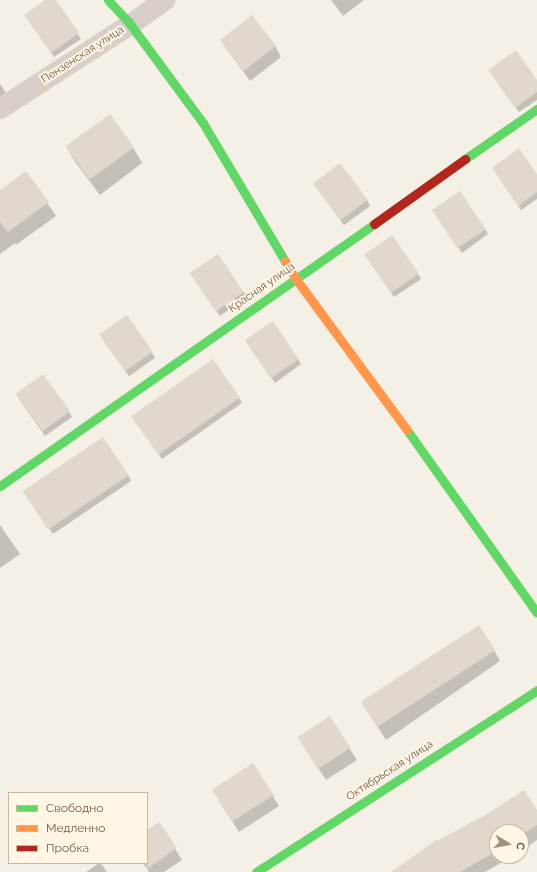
<!DOCTYPE html>
<meta charset="utf-8">
<style>
body{margin:0}
#map{position:relative;width:537px;height:872px;overflow:hidden;background:#f5f0e5;font-family:Raleway,sans-serif}
div>[style]{position:absolute}
.shadow>*{inset:0;background:#0003;transform-origin:0 0}
.building>*{inset:0;background:#e1d8cd;transform-origin:0 0}
.street>*{height:21px;margin:-10.5px;padding:0 10.5px;transform-origin:10.5px;border-radius:10.5px;background:#d7cfc8}
.fast>*{height:9px;margin:-4.5px;padding:0 4.5px;transform-origin:4.5px;border-radius:4.5px;background:#63d668}
.slow>*{height:9px;margin:-4.5px;padding:0 4.5px;transform-origin:4.5px;border-radius:4.5px;background:#ff974d}
.jam>*{height:9px;margin:-4.5px;padding:0 4.5px;transform-origin:4.5px;border-radius:4.5px;background:#b3261e}
span{translate:-50% -50%;white-space:nowrap;text-align:center;line-height:1.15;-webkit-text-stroke:4px #fff6e5;paint-order:stroke}
.street-label{font-size:11px;color:#735946}
.legend{position:absolute;left:8px;top:792px;width:140px;height:72px;box-sizing:border-box;background:#fff6e5;border:1px solid #c7b7a5;margin:0;padding:5px 7px;list-style:none;font-size:12px;color:#735946}
.legend li{display:flex;align-items:center;gap:8px;height:20px}
.legend b{width:20px;border:1px solid #c7b7a5}
.north{position:absolute;left:489px;top:824px;width:40px;height:40px;box-sizing:border-box;background:#fff6e5;border:1px solid #c7b7a5;border-radius:50%;rotate:100deg;font-size:11px;font-weight:700;line-height:16px;text-align:center;color:#735946}
.north::after{content:'';display:block;margin:auto;width:14px;height:18px;background:#a08e7e;clip-path:polygon(50% 0,100% 100%,50% 72%,0 100%)}
</style>
<div id="map">
<div class="shadow">
<i style="clip-path:polygon(47px 0,54px 0,81px 39px,54px 57px,28px 20px)"></i>
<i style="clip-path:polygon(331px 0,364px 0,343px 16px)"></i>
<i style="clip-path:polygon(221px 41px,275px 46px,281px 57px,250px 81px)"></i>
<i style="clip-path:polygon(493px 76px,537px 82px,537px 100px,519px 112px)"></i>
<i style="clip-path:polygon(0 84px,6px 93px,0 97px)"></i>
<i style="clip-path:polygon(133px 147px,142px 163px,100px 195px,76px 163px,67px 148px)"></i>
<i style="clip-path:polygon(26px 172px,56px 216px,16px 245px,15px 243px,0 254px,0 192px)"></i>
<i style="clip-path:polygon(496px 173px,537px 175px,537px 199px,521px 210px)"></i>
<i style="clip-path:polygon(314px 184px,367px 200px,370px 206px,344px 225px)"></i>
<i style="clip-path:polygon(436px 216px,485px 229px,488px 234px,462px 253px)"></i>
<i style="clip-path:polygon(369px 261px,418px 274px,421px 279px,394px 297px)"></i>
<i style="clip-path:polygon(194px 279px,244px 292px,247px 297px,220px 316px)"></i>
<i style="left:126px;top:316px;width:51px;height:32px;rotate:55deg"></i>
<i style="clip-path:polygon(249px 346px,298px 359px,301px 364px,275px 383px)"></i>
<i style="clip-path:polygon(239px 398px,242px 403px,162px 459px,136px 422px)"></i>
<i style="clip-path:polygon(19px 399px,69px 412px,72px 417px,45px 436px)"></i>
<i style="clip-path:polygon(128px 475px,131px 481px,53px 534px,27px 497px)"></i>
<i style="clip-path:polygon(0 525px,20px 554px,0 568px)"></i>
<i style="clip-path:polygon(494px 650px,500px 661px,386px 740px,370px 715px)"></i>
<i style="clip-path:polygon(329px 717px,357px 760px,326px 780px,305px 748px)"></i>
<i style="clip-path:polygon(253px 764px,279px 806px,239px 832px,219px 801px)"></i>
<i style="clip-path:polygon(537px 812px,537px 840px,521px 851px,521px 832px,497px 832px,497px 856px,513px 856px,485px 872px,412px 872px,437px 843px)"></i>
<i style="clip-path:polygon(159px 823px,182px 860px,164px 872px,149px 872px,143px 863px,147px 863px,147px 831px)"></i>
<i style="clip-path:polygon(99px 863px,101px 863px,107px 872px,86px 872px)"></i>
</div>
<div class="building">
<i style="clip-path:polygon(45px 0,56px 0,79px 33px,51px 53px,24px 15px)"></i>
<i style="left:252px;top:15px;width:39px;height:41px;rotate:52deg"></i>
<i style="clip-path:polygon(516px 50px,537px 80px,537px 92px,515px 108px,488px 70px)"></i>
<i style="left:110px;top:114px;width:41px;height:55px;rotate:54deg"></i>
<i style="clip-path:polygon(519px 148px,537px 174px,537px 192px,518px 206px,492px 168px)"></i>
<i style="left:340px;top:163px;width:46px;height:34px;rotate:53deg"></i>
<i style="clip-path:polygon(26px 171px,49px 202px,8px 232px,0 222px,0 190px)"></i>
<i style="left:460px;top:191px;width:46px;height:34px;rotate:56deg"></i>
<i style="left:392px;top:235px;width:47px;height:34px;rotate:55deg"></i>
<i style="left:218px;top:254px;width:46px;height:34px;rotate:56deg"></i>
<i style="left:127px;top:315px;width:45px;height:34px;rotate:55deg"></i>
<i style="left:273px;top:321px;width:46px;height:34px;rotate:56deg"></i>
<i style="left:213px;top:359px;width:47px;height:100px;rotate:55deg"></i>
<i style="left:43px;top:374px;width:46px;height:34px;rotate:54deg"></i>
<i style="left:103px;top:437px;width:46px;height:97px;rotate:56deg"></i>
<i style="left:479px;top:625px;width:30px;height:141px;rotate:57deg"></i>
<i style="left:330px;top:716px;width:38px;height:39px;rotate:57deg"></i>
<i style="left:253px;top:763px;width:38px;height:49px;rotate:57deg"></i>
<i style="clip-path:polygon(524px 790px,537px 810px,537px 825px,521px 835px,521px 832px,497px 832px,497px 851px,460px 872px,391px 872px,436px 840px,437px 841px,487px 814px)"></i>
<i style="clip-path:polygon(159px 822px,177px 848px,147px 869px,147px 830px)"></i>
</div>
<div class="street">
<i style="left:0;top:108px;width:155px;rotate:-32.9deg"></i>
<i style="left:130px;top:24px;width:42px;rotate:-35.2deg"></i>
</div>
<div class="fast">
<i style="left:108px;top:0;width:33px;rotate:47deg"></i>
<i style="left:130px;top:24px;width:123px;rotate:53.6deg"></i>
<i style="left:203px;top:123px;width:161px;rotate:59.3deg"></i>
<i style="left:465px;top:159px;width:88px;rotate:-34.8deg"></i>
<i style="left:407px;top:430px;width:224px;rotate:54.6deg"></i>
<i style="left:0;top:486px;width:457px;rotate:-35deg"></i>
<i style="left:256px;top:872px;width:335px;rotate:-32.9deg"></i>
</div>
<div class="slow">
<i style="left:285px;top:261px;width:21px;rotate:59deg"></i>
<i style="left:296px;top:279px;width:187px;rotate:53.7deg"></i>
</div>
<div class="jam">
<i style="left:374px;top:224px;width:112px;rotate:-35.5deg"></i>
</div>
<div class="street-label">
<span style="left:83px;top:55px;rotate:-33deg">Пензенская улица</span>
<span style="left:262px;top:288px;rotate:-35deg">Красная улица</span>
<span style="left:390px;top:771px;rotate:-33deg">Октябрьская улица</span>
</div>
<ul class="legend">
<li><b style="height:5px;background:#63d668"></b>Свободно</li>
<li><b style="height:5px;background:#ff974d"></b>Медленно</li>
<li><b style="height:5px;background:#b3261e"></b>Пробка</li>
</ul>
<div class="north">С</div>
</div>
